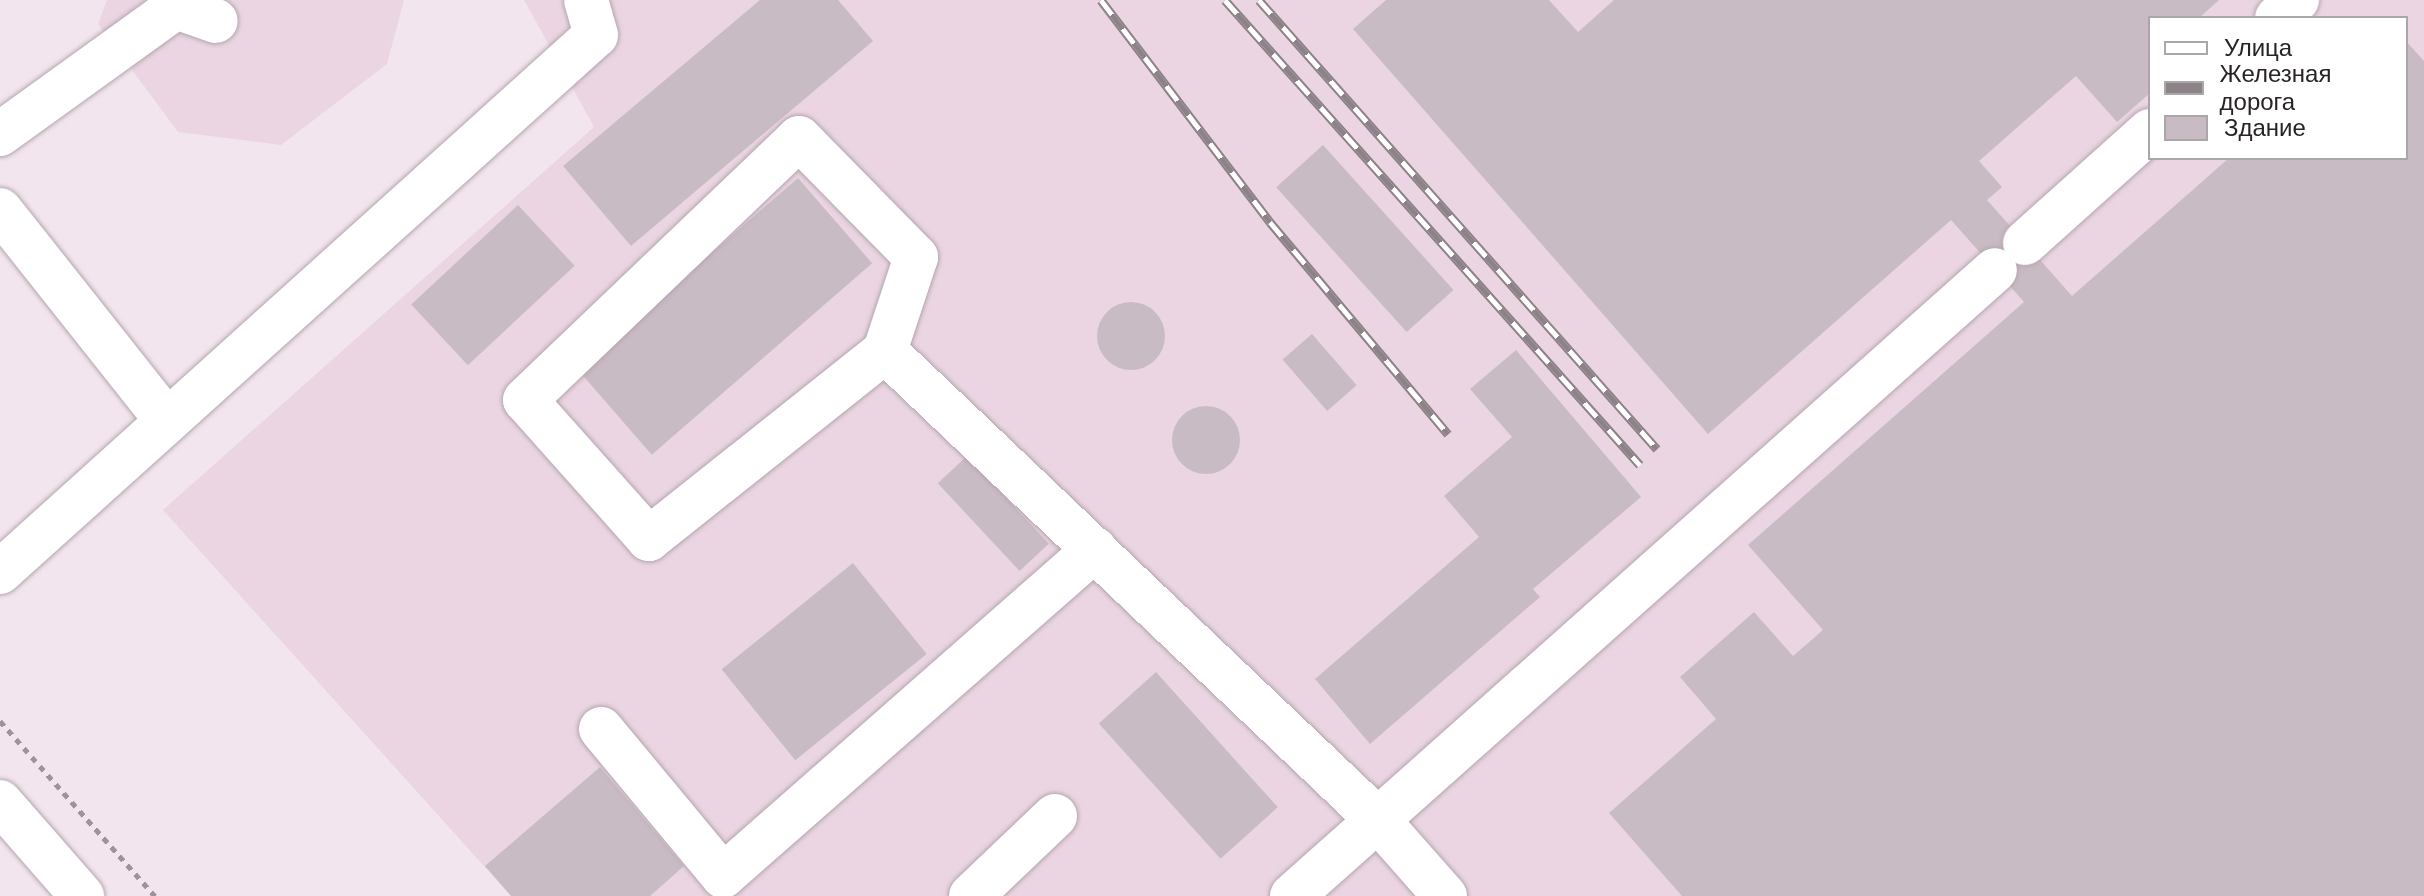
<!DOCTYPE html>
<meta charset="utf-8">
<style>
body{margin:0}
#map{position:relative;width:2424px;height:896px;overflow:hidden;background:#f3e5ee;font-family:Helvetica,sans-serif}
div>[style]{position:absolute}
.built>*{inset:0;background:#ebd5e3}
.building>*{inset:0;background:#c9bbc4;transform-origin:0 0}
.round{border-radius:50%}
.path>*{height:5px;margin-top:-2.5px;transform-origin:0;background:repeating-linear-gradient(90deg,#9d9399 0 6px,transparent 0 12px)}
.roads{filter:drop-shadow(0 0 2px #b4a6af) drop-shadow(0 0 2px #b4a6af)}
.minor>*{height:44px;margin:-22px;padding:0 22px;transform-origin:22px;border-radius:22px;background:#fff}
.rail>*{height:9px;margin-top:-4.5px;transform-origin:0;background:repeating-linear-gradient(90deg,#fff 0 18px,#8c8288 0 36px);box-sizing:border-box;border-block:2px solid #8c8288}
span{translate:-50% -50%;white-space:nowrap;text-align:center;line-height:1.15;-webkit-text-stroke:7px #fff;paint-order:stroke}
.legend{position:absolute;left:2148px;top:16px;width:260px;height:144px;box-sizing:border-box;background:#fff;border:2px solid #a9a7a8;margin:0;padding:10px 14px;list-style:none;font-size:24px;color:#282326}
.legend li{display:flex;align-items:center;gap:16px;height:40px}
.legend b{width:40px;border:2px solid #a9a7a8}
</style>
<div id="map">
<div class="built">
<i style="clip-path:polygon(107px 0,404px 0,387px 64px,281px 145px,178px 132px,98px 24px)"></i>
<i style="clip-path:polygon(evenodd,524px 0,2424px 0,2424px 896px,511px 896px,163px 510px,594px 127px,524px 0,2150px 18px,2406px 18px,2406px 158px,2150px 158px,2150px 18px)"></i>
</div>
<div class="building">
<i style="clip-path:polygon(760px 0,838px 0,873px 41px,631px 246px,563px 166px)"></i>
<i style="clip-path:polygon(1386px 0,1549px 0,1578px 32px,1614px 0,2219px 0,2199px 18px,2150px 18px,2150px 93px,2117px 122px,2076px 76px,1979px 161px,2002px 187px,1987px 200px,2072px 296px,2229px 158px,2406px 158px,2406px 41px,2424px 61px,2424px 896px,1682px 896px,1609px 813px,1716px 719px,1680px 677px,1754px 612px,1793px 656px,1823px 630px,1748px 545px,2024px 302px,1951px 220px,1708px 434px,1353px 29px)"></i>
<i style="left:1323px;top:145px;width:195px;height:63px;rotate:48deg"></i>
<i style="left:798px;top:178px;width:113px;height:292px;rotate:49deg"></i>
<i style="left:518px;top:205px;width:83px;height:146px;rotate:47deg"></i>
<i class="round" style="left:1097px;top:302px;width:68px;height:68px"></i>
<i style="left:1312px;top:334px;width:68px;height:39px;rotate:49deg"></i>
<i style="clip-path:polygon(1516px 350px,1641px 497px,1533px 589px,1540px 597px,1370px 744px,1315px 679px,1479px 537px,1444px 496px,1512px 437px,1470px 389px)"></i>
<i class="round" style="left:1172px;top:406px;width:68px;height:68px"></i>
<i style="left:967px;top:456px;width:120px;height:40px;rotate:47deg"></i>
<i style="left:853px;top:563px;width:117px;height:169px;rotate:51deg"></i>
<i style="left:1156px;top:672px;width:182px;height:77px;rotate:48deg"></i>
<i style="clip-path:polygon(600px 767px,684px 866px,650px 896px,511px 896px,485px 866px)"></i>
</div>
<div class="path">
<i style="left:0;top:721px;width:234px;rotate:48.5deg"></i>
</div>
<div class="roads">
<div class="minor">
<i style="left:2277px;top:18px;width:27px;rotate:-42deg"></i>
<i style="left:0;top:134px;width:217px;rotate:-35.8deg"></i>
<i style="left:176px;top:7px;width:42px;rotate:19.3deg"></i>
<i style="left:0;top:210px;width:269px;rotate:51.6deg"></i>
<i style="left:2025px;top:243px;width:168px;rotate:-41.9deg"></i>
<i style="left:885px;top:351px;width:302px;rotate:141.5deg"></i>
<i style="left:649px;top:539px;width:186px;rotate:-131.7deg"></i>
<i style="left:525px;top:400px;width:379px;rotate:-43.7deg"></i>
<i style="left:799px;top:138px;width:167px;rotate:45.5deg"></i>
<i style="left:916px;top:257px;width:99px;rotate:108.3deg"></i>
<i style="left:885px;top:351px;width:679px;rotate:43.57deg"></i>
<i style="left:1377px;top:819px;width:103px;rotate:48.6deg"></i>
<i style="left:0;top:572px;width:802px;rotate:-42.02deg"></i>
<i style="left:596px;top:35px;width:36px;rotate:-106deg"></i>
<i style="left:601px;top:729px;width:191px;rotate:50.3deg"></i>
<i style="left:723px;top:876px;width:495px;rotate:-41.3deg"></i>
<i style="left:0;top:802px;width:125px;rotate:48.9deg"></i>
<i style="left:971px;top:896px;width:116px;rotate:-43.6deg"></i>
<i style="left:1292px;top:896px;width:941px;rotate:-41.68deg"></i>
</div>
</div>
<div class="rail">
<i style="left:1101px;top:0;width:279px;rotate:52.7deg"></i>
<i style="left:1270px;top:222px;width:277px;rotate:50deg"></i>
<i style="left:1225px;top:0;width:623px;rotate:48.25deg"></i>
<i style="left:1259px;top:0;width:600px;rotate:48.45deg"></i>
</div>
<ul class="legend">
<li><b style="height:10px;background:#fff"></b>Улица</li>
<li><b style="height:10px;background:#8c8288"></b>Железная дорога</li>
<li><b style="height:22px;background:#c9bbc4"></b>Здание</li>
</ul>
</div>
